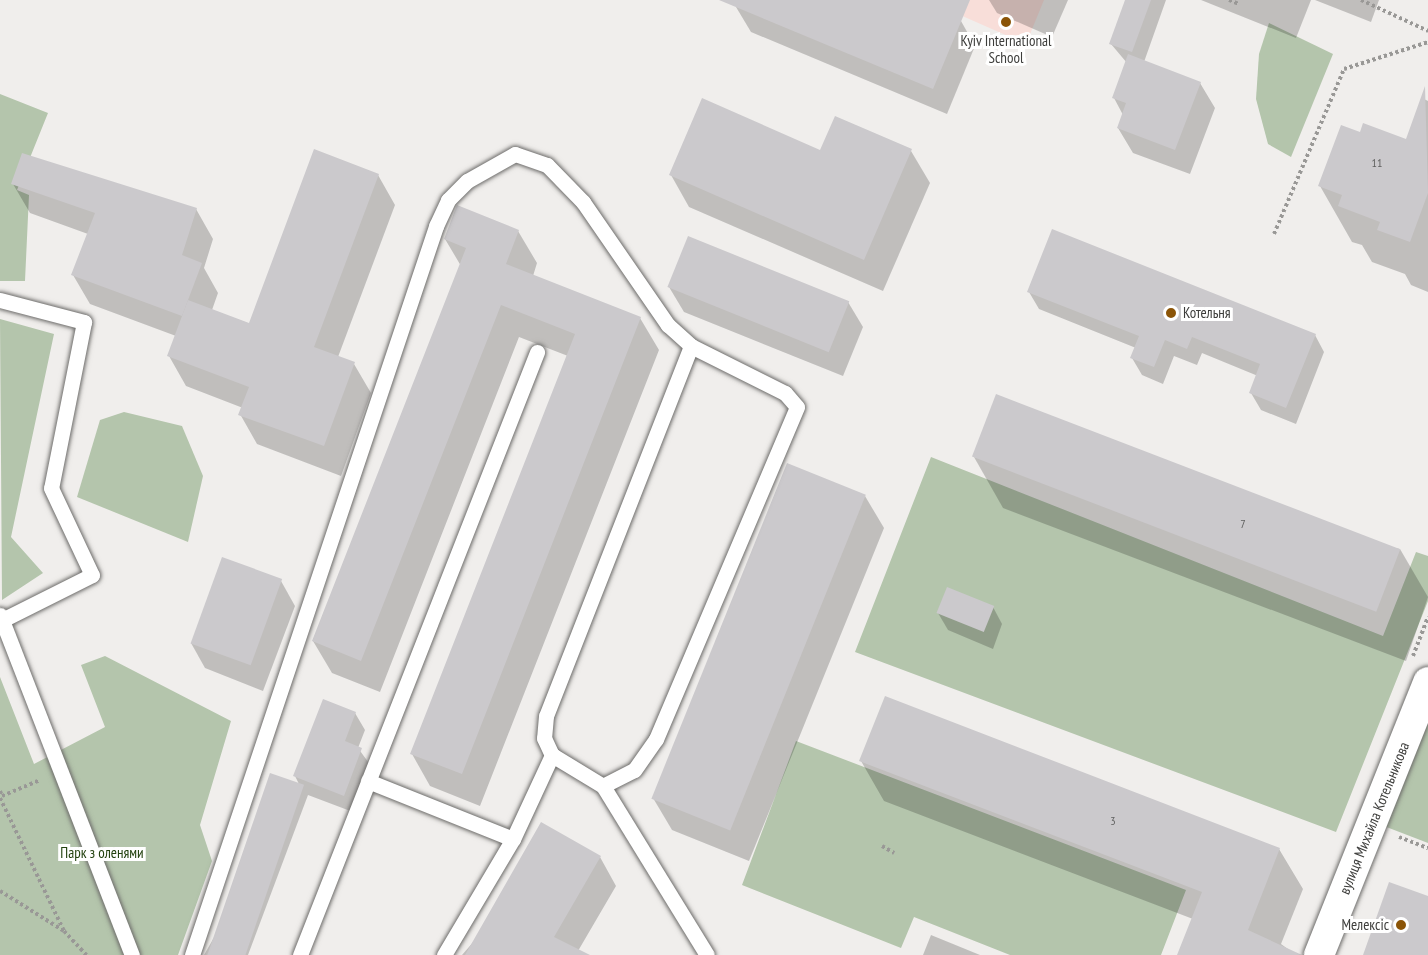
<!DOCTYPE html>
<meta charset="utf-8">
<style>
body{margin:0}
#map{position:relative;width:1428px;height:955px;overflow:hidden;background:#f0eeec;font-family:"PT Sans Narrow",sans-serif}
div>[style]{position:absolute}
.education>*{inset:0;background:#f8ded9}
.green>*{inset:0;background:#b4c5ac}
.shadow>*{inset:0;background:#0003}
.building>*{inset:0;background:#cbc9cc;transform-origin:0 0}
.path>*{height:4px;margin-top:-2px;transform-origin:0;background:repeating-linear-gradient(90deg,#999896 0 3px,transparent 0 6px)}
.roads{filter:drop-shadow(0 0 2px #6d6c6a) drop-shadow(0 0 2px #6d6c6a)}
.service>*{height:15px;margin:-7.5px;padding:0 7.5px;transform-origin:7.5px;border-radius:7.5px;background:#fff}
.minor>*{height:30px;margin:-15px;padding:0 15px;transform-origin:15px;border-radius:15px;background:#fff}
.dots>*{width:16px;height:16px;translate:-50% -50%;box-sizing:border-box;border:3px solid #fff;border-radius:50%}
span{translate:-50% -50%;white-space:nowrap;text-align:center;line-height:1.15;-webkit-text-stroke:6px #fff;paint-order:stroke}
.number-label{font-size:12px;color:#60605f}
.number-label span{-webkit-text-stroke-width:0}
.poi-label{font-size:15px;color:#3d3d3b}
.left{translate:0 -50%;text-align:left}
.right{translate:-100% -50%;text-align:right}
.street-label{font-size:15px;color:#3d3d3b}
.park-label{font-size:15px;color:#22410e}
</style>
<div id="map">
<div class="education">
<i style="clip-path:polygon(926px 0,1044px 0,1026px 44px)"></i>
</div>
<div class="green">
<i style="clip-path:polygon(1269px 23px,1333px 54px,1291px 157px,1268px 144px,1256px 99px,1259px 54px)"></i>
<i style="clip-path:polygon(0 94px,48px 113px,17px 190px,29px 195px,25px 281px,0 281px)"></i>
<i style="clip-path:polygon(0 319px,54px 334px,11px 537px,43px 573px,2px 600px)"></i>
<i style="clip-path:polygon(124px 412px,182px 426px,203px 476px,188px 542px,77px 497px,100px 420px)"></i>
<i style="clip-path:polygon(931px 457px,1383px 636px,1416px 552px,1428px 556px,1428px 601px,1336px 832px,855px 652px)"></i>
<i style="clip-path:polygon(105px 656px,231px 721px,200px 825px,212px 861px,178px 955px,0 955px,0 677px,34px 764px,105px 727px,81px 665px)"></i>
<i style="clip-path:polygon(1428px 696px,1428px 843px,1376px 823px)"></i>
<i style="clip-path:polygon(796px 741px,1186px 890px,1161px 955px,1010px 955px,914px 917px,901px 948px,742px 885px)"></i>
</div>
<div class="shadow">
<i style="clip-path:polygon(739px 0,911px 0,961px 21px,975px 46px,947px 114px,751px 32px,736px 7px)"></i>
<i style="clip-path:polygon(989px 0,1068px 0,1052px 37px,997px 13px)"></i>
<i style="clip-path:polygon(1126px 0,1166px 0,1144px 62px,1200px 83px,1215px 108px,1190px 174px,1133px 153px,1118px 128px,1123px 115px,1114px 98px,1127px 63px,1111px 44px)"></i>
<i style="clip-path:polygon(1201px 0,1311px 0,1296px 38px)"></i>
<i style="clip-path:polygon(1315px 0,1379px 0,1371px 22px)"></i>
<i style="clip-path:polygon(1422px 98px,1428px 101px,1428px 292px,1411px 285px,1405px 274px,1372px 262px,1362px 245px,1352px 242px,1320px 186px,1361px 134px,1406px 141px)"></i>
<i style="clip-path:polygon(911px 151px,930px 183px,883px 291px,689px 207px,671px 175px,821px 152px)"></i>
<i style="clip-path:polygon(378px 175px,395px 205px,338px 357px,354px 364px,371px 393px,341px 476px,257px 444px,240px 414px,243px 408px,186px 386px,169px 356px,176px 336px,90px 304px,73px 275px,88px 234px,30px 213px,13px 184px,196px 209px,213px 239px,204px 268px,218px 293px,212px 310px,250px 324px)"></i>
<i style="clip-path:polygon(518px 231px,537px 263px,533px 276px,640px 318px,659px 350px,480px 806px,430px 786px,412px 754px,568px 356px,519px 337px,380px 692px,332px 673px,313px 641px,461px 266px,445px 239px)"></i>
<i style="clip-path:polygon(669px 287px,848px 302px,863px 327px,843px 376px,684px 312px)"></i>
<i style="clip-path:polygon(1029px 292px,1315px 335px,1324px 352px,1296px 424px,1261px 410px,1251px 393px,1258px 376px,1202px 353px,1197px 365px,1174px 356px,1163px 384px,1142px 375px,1132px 358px,1136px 348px,1039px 309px)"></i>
<i style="clip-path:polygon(974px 457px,1400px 549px,1428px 597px,1406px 661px,1003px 508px)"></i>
<i style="clip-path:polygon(865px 496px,884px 528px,749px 861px,672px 830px,653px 798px)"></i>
<i style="clip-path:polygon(281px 581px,295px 606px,263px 691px,205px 668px,191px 643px)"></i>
<i style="clip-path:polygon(993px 607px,1002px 624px,993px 649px,948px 630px,938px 613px)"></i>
<i style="clip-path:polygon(355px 713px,365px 730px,358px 748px,371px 766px,353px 812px,308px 795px,248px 955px,204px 955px,300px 786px,295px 776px)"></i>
<i style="clip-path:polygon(861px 761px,1279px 849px,1303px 889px,1281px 944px,1296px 955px,1179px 955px,1193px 919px,884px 801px)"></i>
<i style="clip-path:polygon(600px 857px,616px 886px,578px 951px,586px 955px,462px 955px,475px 940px)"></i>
<i style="clip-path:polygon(931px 935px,980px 955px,923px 955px)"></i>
</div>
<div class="building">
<i style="clip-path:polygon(719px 0,970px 0,933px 89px)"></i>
<i style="clip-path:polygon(1125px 0,1151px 0,1132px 52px,1109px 44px)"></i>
<i style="clip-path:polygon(1128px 54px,1201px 82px,1175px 150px,1117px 128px,1126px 103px,1112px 98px)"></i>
<i style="clip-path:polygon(1425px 86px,1428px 193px,1410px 242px,1377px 230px,1380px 222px,1338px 206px,1342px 195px,1318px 186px,1341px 125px,1360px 132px,1363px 123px,1406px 139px)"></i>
<i style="clip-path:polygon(702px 98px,820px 150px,835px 116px,912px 149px,864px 260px,669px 175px)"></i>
<i style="clip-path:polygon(314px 149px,379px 174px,314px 347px,355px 362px,324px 446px,238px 415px,249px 387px,167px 356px,188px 300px,249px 323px)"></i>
<i style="clip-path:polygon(22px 153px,197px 208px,182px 255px,202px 263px,182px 316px,71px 275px,95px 213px,11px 184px)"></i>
<i style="clip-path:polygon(457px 205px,519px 230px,506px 264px,641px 317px,462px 774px,410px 754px,575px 334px,501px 305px,361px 661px,312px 641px,466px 248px,444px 239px)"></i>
<i style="clip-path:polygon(1052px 229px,1316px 334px,1286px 408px,1249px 393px,1260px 364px,1192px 337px,1187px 349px,1165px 340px,1154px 367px,1130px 358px,1139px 336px,1027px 292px)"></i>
<i style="left:688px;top:236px;width:174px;height:55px;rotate:22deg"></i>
<i style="left:996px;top:394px;width:433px;height:67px;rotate:21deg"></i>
<i style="left:787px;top:463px;width:85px;height:362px;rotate:22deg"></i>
<i style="left:222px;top:557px;width:64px;height:92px;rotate:20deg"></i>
<i style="left:947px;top:587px;width:51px;height:28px;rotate:22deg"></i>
<i style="clip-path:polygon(885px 696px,1280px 848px,1248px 930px,1302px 955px,1177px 955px,1202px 892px,859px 761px)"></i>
<i style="clip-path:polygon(323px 699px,356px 712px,345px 741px,362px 748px,344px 796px,293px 776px)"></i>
<i style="left:270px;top:773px;width:36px;height:194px;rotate:19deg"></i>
<i style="clip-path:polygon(541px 822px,601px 856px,554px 937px,590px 955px,465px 955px)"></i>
<i style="clip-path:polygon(1389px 882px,1428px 896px,1428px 955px,1363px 955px)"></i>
</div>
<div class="path">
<i style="left:1229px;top:0;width:11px;rotate:22deg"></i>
<i style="left:1361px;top:0;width:74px;rotate:24.8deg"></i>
<i style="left:1274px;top:234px;width:179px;rotate:-67deg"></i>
<i style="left:1344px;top:69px;width:88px;rotate:-17.8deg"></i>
<i style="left:1413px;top:656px;width:42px;rotate:-69deg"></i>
<i style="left:0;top:791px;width:5px;rotate:68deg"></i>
<i style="left:2px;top:796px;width:41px;rotate:-22.8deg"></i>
<i style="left:0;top:798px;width:148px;rotate:64.3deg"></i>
<i style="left:1399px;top:837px;width:31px;rotate:21deg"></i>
<i style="left:882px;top:846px;width:14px;rotate:30deg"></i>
<i style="left:0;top:891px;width:75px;rotate:32deg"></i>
<i style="left:64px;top:931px;width:33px;rotate:47deg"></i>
</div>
<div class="roads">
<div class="service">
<i style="left:0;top:300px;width:87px;rotate:14.7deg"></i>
<i style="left:84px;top:322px;width:169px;rotate:101.2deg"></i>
<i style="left:51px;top:488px;width:96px;rotate:64.8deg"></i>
<i style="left:92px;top:575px;width:96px;rotate:153.4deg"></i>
<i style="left:691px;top:346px;width:397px;rotate:111.4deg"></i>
<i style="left:546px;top:716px;width:22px;rotate:95deg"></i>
<i style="left:544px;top:738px;width:19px;rotate:65deg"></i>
<i style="left:552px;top:755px;width:60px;rotate:31.3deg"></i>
<i style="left:603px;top:786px;width:198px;rotate:58.4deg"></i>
<i style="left:0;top:615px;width:365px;rotate:68.8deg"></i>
<i style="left:368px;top:781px;width:156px;rotate:21.8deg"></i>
<i style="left:192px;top:955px;width:769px;rotate:-71.49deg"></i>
<i style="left:436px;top:226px;width:29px;rotate:-65deg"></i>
<i style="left:448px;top:200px;width:27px;rotate:-45deg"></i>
<i style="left:467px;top:181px;width:55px;rotate:-29.4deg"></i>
<i style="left:515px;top:154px;width:34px;rotate:19deg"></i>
<i style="left:547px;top:165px;width:52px;rotate:45.8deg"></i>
<i style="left:583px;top:202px;width:150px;rotate:55.4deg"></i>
<i style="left:668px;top:325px;width:31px;rotate:42deg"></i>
<i style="left:691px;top:346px;width:105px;rotate:26.6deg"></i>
<i style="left:785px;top:393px;width:18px;rotate:49deg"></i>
<i style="left:797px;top:407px;width:361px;rotate:113deg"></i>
<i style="left:656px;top:739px;width:38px;rotate:125deg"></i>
<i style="left:634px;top:770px;width:35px;rotate:153deg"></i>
<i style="left:300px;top:955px;width:648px;rotate:-68.54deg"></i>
<i style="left:444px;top:955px;width:135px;rotate:-59.3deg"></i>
<i style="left:513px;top:839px;width:93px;rotate:-65.1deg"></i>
</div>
<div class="minor">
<i style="left:1319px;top:955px;width:294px;rotate:-68.2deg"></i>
</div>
</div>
<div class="dots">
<i style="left:1006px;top:22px;background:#8b5407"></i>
<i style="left:1171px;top:313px;background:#8b5407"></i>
<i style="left:1401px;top:925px;background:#8b5407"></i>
</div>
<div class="number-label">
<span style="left:1377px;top:163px">11</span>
<span style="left:1243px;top:524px">7</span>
<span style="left:1113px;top:821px">3</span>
</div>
<div class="poi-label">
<span style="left:1006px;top:49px">Kyiv International<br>School</span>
<span class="left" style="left:1183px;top:313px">Котельня</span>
<span class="right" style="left:1389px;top:925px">Мелексіc</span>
</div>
<div class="street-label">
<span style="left:1374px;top:818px;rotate:-68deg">вулиця Михайла Котельникова</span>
</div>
<div class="park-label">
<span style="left:102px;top:853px">Парк з оленями</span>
</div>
</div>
